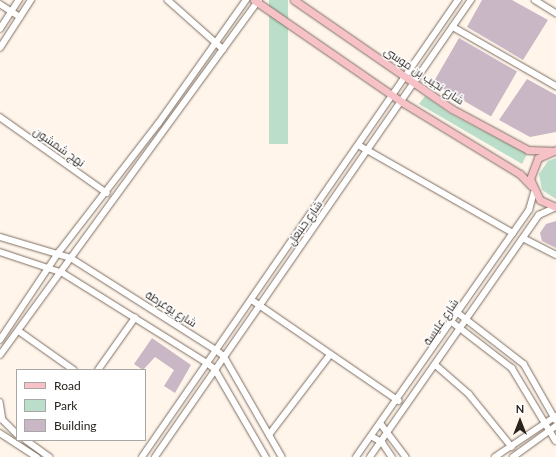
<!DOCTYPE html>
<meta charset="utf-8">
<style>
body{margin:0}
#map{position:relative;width:556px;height:457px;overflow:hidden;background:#fff5eb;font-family:Lato,Cairo,sans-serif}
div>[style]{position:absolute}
.green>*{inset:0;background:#bbdeca;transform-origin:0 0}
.building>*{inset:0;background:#c9b7c5;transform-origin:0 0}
.roads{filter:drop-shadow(0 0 1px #7d6e61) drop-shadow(0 0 1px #7d6e61)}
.minor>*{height:5.5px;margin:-2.75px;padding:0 2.75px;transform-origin:2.75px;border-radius:2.75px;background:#fff}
.major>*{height:7px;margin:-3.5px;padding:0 3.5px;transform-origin:3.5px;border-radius:3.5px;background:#f7c2c7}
span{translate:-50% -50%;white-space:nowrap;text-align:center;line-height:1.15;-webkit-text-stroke:3px #fff;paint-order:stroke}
.street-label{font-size:11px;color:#29231d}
.legend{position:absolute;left:16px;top:369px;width:130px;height:72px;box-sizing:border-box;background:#fff;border:1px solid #a9a7a5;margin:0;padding:5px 7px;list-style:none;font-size:12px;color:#29231d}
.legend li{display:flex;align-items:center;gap:8px;height:20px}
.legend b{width:20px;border:1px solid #a9a7a5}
.north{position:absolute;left:500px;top:401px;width:40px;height:40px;-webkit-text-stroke:3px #fff;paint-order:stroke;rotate:0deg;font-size:11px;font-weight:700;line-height:16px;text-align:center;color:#29231d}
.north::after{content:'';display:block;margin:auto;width:14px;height:18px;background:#29231d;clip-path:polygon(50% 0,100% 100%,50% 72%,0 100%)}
</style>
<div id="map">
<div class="green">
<i style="left:269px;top:0;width:19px;height:144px"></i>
<i style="clip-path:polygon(425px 96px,449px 113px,527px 154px,522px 164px,419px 104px)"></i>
<i style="clip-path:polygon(556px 158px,556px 199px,542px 190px,539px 174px,548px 161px)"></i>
</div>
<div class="building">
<i style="clip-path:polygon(482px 0,512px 0,548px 20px,523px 60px,467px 27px)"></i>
<i style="left:459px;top:38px;width:67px;height:52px;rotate:30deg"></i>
<i style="clip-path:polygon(527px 79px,556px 95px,556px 132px,530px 137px,499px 120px)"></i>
<i style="clip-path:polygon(556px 221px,556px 248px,542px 241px,540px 233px,546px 224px)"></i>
<i style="clip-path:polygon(152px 338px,191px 365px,175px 393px,164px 386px,174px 370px,155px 357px,143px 370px,134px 364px)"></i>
</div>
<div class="roads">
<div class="minor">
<i style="left:168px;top:0;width:74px;rotate:41.7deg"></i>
<i style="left:535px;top:0;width:25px;rotate:32deg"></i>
<i style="left:0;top:4px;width:24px;rotate:33deg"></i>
<i style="left:453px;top:27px;width:119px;rotate:29.8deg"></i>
<i style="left:0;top:29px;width:35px;rotate:-57deg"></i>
<i style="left:0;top:48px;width:57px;rotate:-57.1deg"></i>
<i style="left:0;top:117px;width:131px;rotate:35.4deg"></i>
<i style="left:360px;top:146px;width:176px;rotate:29.6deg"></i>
<i style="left:0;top:237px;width:74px;rotate:16.5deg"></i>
<i style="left:71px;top:258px;width:172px;rotate:32.4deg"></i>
<i style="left:216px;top:350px;width:10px;rotate:37deg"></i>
<i style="left:224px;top:356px;width:116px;rotate:60.1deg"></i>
<i style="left:523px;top:238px;width:37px;rotate:27deg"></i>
<i style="left:0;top:252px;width:66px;rotate:18.4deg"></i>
<i style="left:63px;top:273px;width:170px;rotate:32deg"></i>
<i style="left:207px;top:363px;width:10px;rotate:37deg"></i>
<i style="left:215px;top:369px;width:102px;rotate:59.9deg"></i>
<i style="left:252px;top:300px;width:178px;rotate:34.5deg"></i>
<i style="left:458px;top:313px;width:83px;rotate:37.7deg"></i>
<i style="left:524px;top:364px;width:64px;rotate:60.3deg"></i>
<i style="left:452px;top:322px;width:76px;rotate:37.5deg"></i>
<i style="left:512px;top:368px;width:85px;rotate:58.9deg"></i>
<i style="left:19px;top:331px;width:67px;rotate:35.3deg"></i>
<i style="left:0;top:340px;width:106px;rotate:-56.2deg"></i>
<i style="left:59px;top:252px;width:162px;rotate:-52.3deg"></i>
<i style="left:158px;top:124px;width:152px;rotate:-54.6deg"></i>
<i style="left:0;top:355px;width:439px;rotate:-53.9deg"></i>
<i style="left:437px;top:366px;width:43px;rotate:41.2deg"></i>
<i style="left:469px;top:394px;width:68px;rotate:50.9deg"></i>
<i style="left:98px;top:370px;width:64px;rotate:-54.6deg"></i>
<i style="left:0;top:402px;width:18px;rotate:81deg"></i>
<i style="left:3px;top:420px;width:20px;rotate:45deg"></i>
<i style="left:381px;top:424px;width:41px;rotate:52.9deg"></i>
<i style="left:0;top:433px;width:44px;rotate:33deg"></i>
<i style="left:269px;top:435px;width:101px;rotate:-52.7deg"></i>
<i style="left:371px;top:436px;width:13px;rotate:29deg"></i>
<i style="left:382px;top:442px;width:18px;rotate:56deg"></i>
<i style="left:26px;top:440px;width:29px;rotate:36deg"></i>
<i style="left:142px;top:457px;width:556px;rotate:-55.34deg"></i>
<i style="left:155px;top:457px;width:556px;rotate:-55.34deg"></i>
<i style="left:356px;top:457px;width:274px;rotate:-55deg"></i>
<i style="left:513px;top:233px;width:28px;rotate:-55deg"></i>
<i style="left:529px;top:210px;width:18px;rotate:-74deg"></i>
<i style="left:370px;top:457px;width:295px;rotate:-55.1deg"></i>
<i style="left:539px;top:215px;width:19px;rotate:-25deg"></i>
<i style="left:495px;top:457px;width:73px;rotate:-33.9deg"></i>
<i style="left:513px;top:457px;width:53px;rotate:-35.8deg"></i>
</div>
<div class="major">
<i style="left:254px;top:0;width:180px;rotate:34.6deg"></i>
<i style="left:402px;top:102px;width:138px;rotate:31.4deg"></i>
<i style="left:520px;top:174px;width:16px;rotate:47deg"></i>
<i style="left:294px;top:0;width:192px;rotate:34.6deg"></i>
<i style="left:452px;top:109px;width:86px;rotate:28.3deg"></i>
<i style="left:528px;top:150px;width:23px;rotate:2deg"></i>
<i style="left:556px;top:150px;width:20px;rotate:156deg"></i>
<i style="left:538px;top:158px;width:22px;rotate:111deg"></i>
<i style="left:530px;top:179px;width:23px;rotate:65deg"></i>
<i style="left:540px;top:200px;width:17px;rotate:24deg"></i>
</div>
</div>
<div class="street-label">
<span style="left:424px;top:76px;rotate:34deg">شارع نجيب بن موسى</span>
<span style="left:59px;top:147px;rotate:35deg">نهج شمشون</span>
<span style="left:305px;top:223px;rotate:-55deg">شارع حنبعل</span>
<span style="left:171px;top:309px;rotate:32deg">شارع يوغرطة</span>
<span style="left:441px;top:322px;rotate:-56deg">شارع عليسة</span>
</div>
<ul class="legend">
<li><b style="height:5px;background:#f7c2c7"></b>Road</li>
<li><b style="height:11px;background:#bbdeca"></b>Park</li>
<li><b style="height:11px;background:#c9b7c5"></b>Building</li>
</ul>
<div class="north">N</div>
</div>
